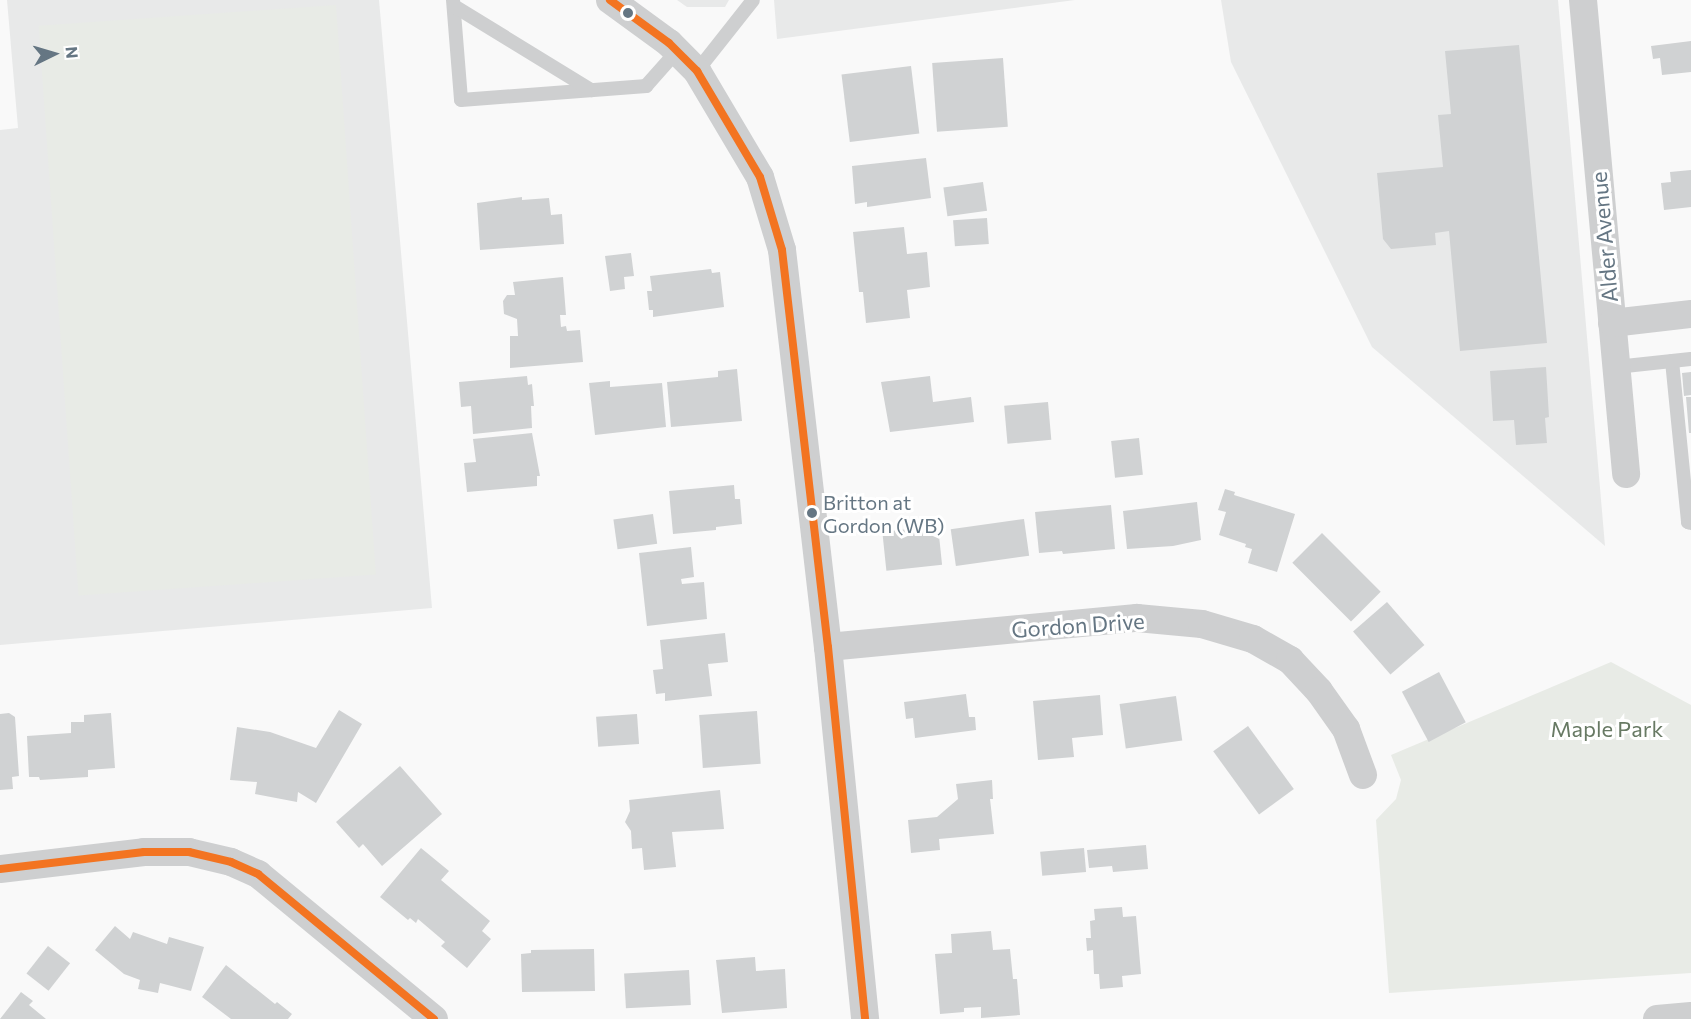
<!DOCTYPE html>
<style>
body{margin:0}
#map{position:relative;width:1691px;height:1019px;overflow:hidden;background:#f9f9f9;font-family:Commissioner,sans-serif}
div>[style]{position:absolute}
.built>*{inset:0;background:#e8e9e9}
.green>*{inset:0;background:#e8ebe6;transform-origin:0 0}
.building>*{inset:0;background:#d0d2d3;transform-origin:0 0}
.lane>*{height:14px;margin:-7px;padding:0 7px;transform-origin:7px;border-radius:7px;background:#cecfd0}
.street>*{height:28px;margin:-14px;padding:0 14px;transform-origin:14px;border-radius:14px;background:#cecfd0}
.bus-1>*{height:8px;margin:-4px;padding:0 4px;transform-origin:4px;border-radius:4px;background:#f37421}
.dots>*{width:16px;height:16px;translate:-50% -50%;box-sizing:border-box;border:3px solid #fff;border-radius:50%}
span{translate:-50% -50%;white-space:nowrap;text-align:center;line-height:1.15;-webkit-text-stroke:6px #fff;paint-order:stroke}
.bus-label{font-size:20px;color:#657683}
.left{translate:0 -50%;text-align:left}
.street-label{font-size:22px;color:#657683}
.park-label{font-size:22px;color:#687a64}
.north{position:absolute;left:24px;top:24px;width:60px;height:60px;-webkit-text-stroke:4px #fff;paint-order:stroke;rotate:85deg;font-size:16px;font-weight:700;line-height:24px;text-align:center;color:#657683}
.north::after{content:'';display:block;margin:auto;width:21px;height:27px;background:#657683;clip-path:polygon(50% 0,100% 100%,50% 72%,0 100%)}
</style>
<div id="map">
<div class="built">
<i style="clip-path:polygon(7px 0,379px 0,432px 608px,0 645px,0 130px,18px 128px)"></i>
<i style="clip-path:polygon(677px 0,729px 0,725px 7px,687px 7px)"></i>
<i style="clip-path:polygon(774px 0,1075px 0,777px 39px)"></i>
<i style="clip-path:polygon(1221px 0,1558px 0,1605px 546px,1372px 347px,1231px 62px)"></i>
</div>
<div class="green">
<i style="left:336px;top:5px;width:571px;height:298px;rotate:86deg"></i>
<i style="clip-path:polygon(1611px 662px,1691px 705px,1691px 973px,1389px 993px,1376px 820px,1396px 799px,1401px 780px,1391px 755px)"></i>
</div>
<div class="building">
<i style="clip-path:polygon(1691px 41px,1691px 72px,1662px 75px,1660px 58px,1653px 59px,1651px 46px)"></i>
<i style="clip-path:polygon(1519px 45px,1547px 343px,1460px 351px,1449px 231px,1435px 233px,1436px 245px,1391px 249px,1383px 239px,1377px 173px,1443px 167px,1438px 115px,1451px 114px,1445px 51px)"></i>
<i style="left:1003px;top:58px;width:69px;height:71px;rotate:86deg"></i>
<i style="left:911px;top:66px;width:68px;height:70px;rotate:83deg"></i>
<i style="clip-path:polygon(926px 158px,931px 198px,867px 207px,867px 202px,855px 204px,852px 166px)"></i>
<i style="clip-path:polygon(1691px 170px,1691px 207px,1664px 210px,1661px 183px,1671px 182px,1670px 172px)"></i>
<i style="left:983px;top:182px;width:29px;height:40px;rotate:82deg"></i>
<i style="clip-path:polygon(522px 197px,522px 200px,549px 198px,551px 215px,562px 214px,564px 244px,480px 250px,477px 203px)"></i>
<i style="left:987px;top:218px;width:26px;height:34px;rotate:86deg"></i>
<i style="clip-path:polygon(904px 227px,907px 254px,927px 252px,930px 287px,907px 290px,910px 318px,866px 323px,863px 292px,859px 292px,853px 232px)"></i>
<i style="clip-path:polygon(631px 253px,634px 276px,624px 277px,625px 289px,610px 291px,605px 256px)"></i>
<i style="clip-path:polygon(711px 269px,712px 273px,720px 272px,724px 307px,653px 317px,653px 310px,649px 310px,647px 291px,652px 291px,650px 276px)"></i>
<i style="clip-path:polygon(563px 277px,566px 315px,560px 315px,561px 327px,566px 326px,567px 331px,580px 330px,583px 362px,510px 368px,510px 336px,518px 336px,517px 319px,504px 314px,503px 301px,507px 295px,515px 295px,513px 282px)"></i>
<i style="clip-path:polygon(1546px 367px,1549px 417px,1545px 418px,1547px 443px,1516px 445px,1514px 420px,1493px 421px,1490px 371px)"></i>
<i style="clip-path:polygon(737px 369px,742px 421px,671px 427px,667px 382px,718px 377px,718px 371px)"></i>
<i style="clip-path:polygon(1691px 372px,1691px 395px,1684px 396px,1682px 373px)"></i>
<i style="clip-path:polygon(527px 376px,528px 385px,532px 384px,534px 406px,531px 406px,532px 428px,473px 434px,471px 406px,461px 407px,459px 382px)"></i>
<i style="clip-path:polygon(930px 376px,933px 402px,971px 397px,974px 422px,890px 432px,881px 382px)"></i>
<i style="clip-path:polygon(610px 381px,610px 387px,662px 383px,666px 427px,595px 435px,589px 383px)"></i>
<i style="clip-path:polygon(1686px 397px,1691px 397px,1691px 433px,1689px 433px)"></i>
<i style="left:1048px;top:402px;width:38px;height:44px;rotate:85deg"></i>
<i style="clip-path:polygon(532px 433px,540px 476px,537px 476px,537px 486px,467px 492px,464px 463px,476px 462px,473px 439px)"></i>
<i style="left:1139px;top:438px;width:37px;height:28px;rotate:84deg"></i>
<i style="clip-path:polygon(734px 485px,735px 499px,740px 499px,742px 524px,716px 527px,716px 530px,673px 534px,669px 491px)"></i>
<i style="clip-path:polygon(1225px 489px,1235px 492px,1234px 495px,1295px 514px,1277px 572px,1248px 563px,1252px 549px,1245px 547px,1246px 544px,1219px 535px,1226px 512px,1218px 510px)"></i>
<i style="clip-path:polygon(1197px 502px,1201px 540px,1173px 546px,1127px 549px,1123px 511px)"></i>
<i style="clip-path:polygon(1111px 505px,1115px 549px,1063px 554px,1062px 551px,1039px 553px,1035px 512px)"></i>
<i style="left:653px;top:514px;width:30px;height:40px;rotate:82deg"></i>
<i style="left:1024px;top:519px;width:37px;height:74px;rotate:82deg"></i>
<i style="left:938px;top:526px;width:39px;height:56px;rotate:84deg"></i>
<i style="left:1322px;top:533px;width:83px;height:42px;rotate:45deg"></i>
<i style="clip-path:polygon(691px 547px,694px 577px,681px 579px,682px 584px,704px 582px,707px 619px,647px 626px,639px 553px)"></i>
<i style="left:1387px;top:602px;width:57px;height:45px;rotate:49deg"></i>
<i style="clip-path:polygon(725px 633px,728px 662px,708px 664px,712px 696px,665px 701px,665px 693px,656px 694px,653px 670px,663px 669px,660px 640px)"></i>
<i style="left:1439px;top:672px;width:57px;height:42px;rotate:62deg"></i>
<i style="clip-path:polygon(966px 694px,969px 717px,975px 717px,976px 730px,915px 738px,913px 718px,906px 719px,904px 702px)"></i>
<i style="clip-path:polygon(1100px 695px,1103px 735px,1072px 738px,1074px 757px,1038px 760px,1033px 701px)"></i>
<i style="left:1176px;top:696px;width:45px;height:57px;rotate:82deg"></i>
<i style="clip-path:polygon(339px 710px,362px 724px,316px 803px,298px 792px,297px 802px,255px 794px,257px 782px,230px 780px,237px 727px,270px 732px,316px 748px)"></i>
<i style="left:757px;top:711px;width:53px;height:58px;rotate:86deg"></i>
<i style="clip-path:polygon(9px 713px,15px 717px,19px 776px,12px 777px,13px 789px,0 790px,0 714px)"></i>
<i style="clip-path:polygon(111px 713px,115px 768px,88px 770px,88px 777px,40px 780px,39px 777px,29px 777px,27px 736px,71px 733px,71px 722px,84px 722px,84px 715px)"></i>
<i style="left:637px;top:714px;width:30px;height:41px;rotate:86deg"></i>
<i style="left:1248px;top:726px;width:78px;height:43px;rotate:54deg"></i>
<i style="clip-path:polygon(400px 766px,442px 814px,382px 866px,363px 844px,359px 848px,336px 822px)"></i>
<i style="clip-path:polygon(992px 780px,993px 799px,990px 799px,994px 834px,939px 839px,940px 850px,911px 853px,908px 820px,937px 817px,958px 799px,956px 784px)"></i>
<i style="clip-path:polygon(720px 790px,724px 829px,672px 832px,676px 867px,644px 870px,642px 848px,632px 849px,631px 831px,625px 822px,630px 811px,629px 800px)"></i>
<i style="clip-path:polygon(1146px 845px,1148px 869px,1113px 872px,1112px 866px,1089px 868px,1087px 850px)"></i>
<i style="clip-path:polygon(421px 848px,449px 871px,441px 880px,490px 921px,482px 931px,491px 939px,467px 968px,441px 946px,445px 942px,418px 919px,416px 923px,410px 918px,408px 920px,380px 897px)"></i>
<i style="left:1084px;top:848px;width:24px;height:44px;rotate:85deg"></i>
<i style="clip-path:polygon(1122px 907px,1123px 917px,1136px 916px,1141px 974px,1122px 976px,1123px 987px,1100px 989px,1099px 974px,1094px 974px,1093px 950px,1087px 951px,1086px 938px,1091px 938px,1090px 921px,1095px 920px,1094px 909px)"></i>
<i style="clip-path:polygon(115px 926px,130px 939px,133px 932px,167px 944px,169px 937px,204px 947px,191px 991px,160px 983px,158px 993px,138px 989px,140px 980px,124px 974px,95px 950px)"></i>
<i style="clip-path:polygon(991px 931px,993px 950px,1010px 949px,1013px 979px,1017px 979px,1020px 1015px,981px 1018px,981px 1007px,964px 1008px,964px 1012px,940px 1014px,935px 954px,952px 953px,951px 934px)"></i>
<i style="left:48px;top:946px;width:28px;height:35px;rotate:38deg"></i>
<i style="clip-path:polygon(594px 949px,595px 991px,522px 992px,521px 954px,531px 953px,531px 950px)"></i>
<i style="clip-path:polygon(755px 957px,756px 971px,785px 969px,787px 1008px,722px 1013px,716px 960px)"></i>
<i style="clip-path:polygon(226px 965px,275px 1004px,277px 1002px,292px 1014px,288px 1019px,231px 1019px,202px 997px)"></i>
<i style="left:689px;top:970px;width:35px;height:65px;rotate:87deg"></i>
<i style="clip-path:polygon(21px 992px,33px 1001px,29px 1005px,46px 1019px,0 1019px)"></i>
</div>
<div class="lane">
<i style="left:453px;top:0;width:100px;rotate:85.4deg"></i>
<i style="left:461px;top:100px;width:186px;rotate:-4.3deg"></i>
<i style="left:646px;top:86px;width:47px;rotate:-48.5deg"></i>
<i style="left:454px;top:6px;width:161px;rotate:31.5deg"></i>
<i style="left:697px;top:71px;width:90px;rotate:-51.7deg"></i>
<i style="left:1672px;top:361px;width:162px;rotate:84.3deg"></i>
<i style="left:1688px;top:522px;width:3px;rotate:18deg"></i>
<i style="left:1616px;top:367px;width:75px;rotate:-6.1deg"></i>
</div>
<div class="street">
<i style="left:610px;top:0;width:73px;rotate:36.1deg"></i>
<i style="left:669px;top:43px;width:40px;rotate:45deg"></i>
<i style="left:697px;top:71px;width:123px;rotate:59.3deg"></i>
<i style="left:760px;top:177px;width:76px;rotate:73.2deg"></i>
<i style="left:782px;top:250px;width:400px;rotate:83.4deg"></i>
<i style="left:828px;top:647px;width:374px;rotate:84.3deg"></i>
<i style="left:1583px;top:0;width:476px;rotate:84.8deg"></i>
<i style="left:1612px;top:323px;width:80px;rotate:-6.5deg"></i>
<i style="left:828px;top:647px;width:310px;rotate:-5.4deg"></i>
<i style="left:1137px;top:618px;width:65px;rotate:5.3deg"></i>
<i style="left:1202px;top:624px;width:53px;rotate:16.4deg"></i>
<i style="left:1253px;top:639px;width:43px;rotate:29.6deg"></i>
<i style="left:1290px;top:660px;width:42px;rotate:46.9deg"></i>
<i style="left:1319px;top:691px;width:47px;rotate:54.6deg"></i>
<i style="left:1346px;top:729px;width:49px;rotate:69.7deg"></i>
<i style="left:0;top:869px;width:145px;rotate:-6.7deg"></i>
<i style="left:144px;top:852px;width:45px"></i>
<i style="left:189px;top:852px;width:43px;rotate:13.4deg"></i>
<i style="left:231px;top:862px;width:30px;rotate:24deg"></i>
<i style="left:258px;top:874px;width:228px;rotate:39.5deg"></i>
<i style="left:1657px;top:1019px;width:34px;rotate:-5deg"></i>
</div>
<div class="bus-1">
<i style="left:610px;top:0;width:73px;rotate:36.1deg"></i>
<i style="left:669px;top:43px;width:40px;rotate:45deg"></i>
<i style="left:697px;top:71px;width:123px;rotate:59.3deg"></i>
<i style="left:760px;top:177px;width:76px;rotate:73.2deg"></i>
<i style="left:782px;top:250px;width:400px;rotate:83.4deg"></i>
<i style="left:828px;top:647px;width:374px;rotate:84.3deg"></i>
<i style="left:0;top:869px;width:145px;rotate:-6.7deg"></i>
<i style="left:144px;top:852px;width:45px"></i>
<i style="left:189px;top:852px;width:43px;rotate:13.4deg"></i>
<i style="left:231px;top:862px;width:30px;rotate:24deg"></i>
<i style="left:258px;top:874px;width:228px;rotate:39.5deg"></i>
</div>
<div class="dots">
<i style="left:628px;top:13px;background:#657683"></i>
<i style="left:812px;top:513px;background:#657683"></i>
</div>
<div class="bus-label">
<span class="left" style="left:823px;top:514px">Britton at<br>Gordon (WB)</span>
</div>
<div class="street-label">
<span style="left:1604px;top:237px;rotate:-95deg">Alder Avenue</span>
<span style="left:1078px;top:625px;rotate:-4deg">Gordon Drive</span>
</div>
<div class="park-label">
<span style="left:1607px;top:729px">Maple Park</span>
</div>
<div class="north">N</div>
</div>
